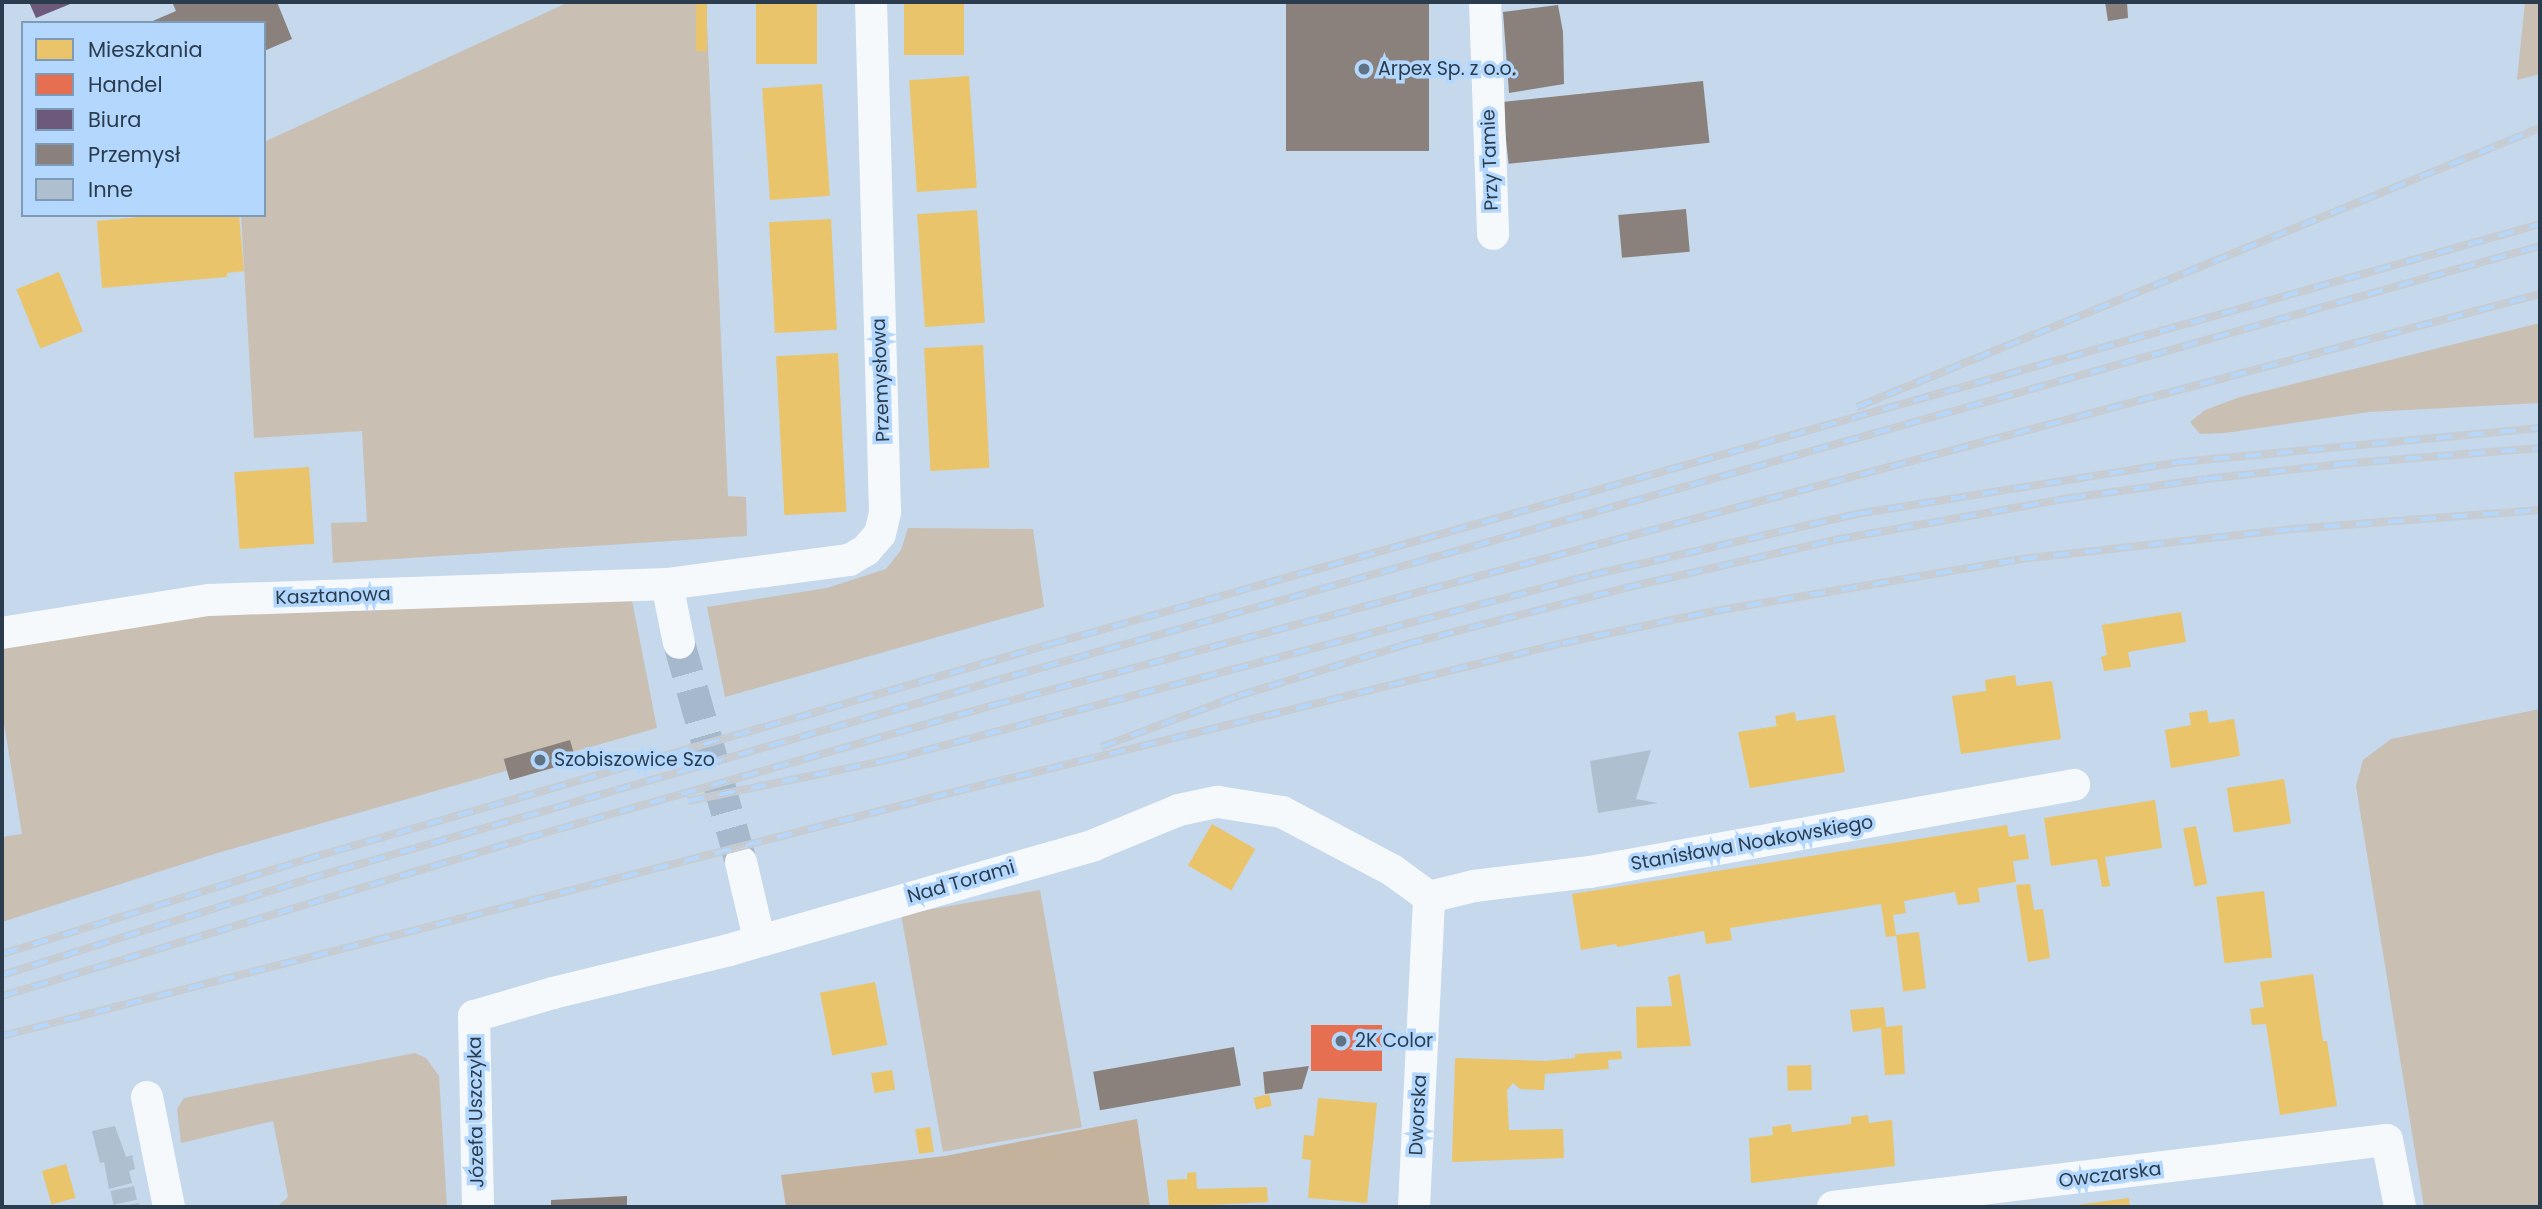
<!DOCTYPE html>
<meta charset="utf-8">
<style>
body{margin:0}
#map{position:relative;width:2542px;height:1209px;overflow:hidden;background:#c5d8ec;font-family:Poppins,sans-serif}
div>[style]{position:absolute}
.green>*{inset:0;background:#c9bfb3;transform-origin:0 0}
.forest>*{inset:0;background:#c5b29c}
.homes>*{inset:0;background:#e9c46a;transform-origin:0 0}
.shops>*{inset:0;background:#e76f51;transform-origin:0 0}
.offices>*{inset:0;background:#6d597a}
.industry>*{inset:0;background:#8a817c;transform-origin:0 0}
.building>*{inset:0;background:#aebfd0;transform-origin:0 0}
.minor-tunnel>*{height:32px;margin-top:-16px;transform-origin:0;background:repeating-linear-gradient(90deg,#a6b9cc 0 32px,transparent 0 48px)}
.minor>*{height:32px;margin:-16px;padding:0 16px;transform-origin:16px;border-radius:16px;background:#f6f9fc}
.rail>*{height:8px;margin-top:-4px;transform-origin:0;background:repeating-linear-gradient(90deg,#b4d8fd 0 16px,#c6ccd2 0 32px);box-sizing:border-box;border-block:2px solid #c6ccd2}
.dots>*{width:19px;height:19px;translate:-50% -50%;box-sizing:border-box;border:4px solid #b4d8fd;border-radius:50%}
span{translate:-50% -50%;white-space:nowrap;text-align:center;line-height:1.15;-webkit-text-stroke:7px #b4d8fd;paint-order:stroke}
.poi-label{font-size:19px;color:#2a3c4e}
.left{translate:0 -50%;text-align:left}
.street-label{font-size:19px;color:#2a3c4e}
.frame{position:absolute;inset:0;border:4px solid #2a3c4e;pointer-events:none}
.legend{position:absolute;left:21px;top:21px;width:245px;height:196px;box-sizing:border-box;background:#b4d8fd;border:2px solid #7d9ab7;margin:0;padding:9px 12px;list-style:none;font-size:21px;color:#2a3c4e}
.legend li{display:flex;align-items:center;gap:14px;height:35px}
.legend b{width:35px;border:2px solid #7d9ab7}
</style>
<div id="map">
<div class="green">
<i style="clip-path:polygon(569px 2px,706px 2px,728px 496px,746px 497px,747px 536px,333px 563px,331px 523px,367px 522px,362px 431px,254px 438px,241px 215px,264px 215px,264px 142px)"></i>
<i style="clip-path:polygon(2525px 2px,2540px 2px,2540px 74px,2517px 80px)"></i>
<i style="clip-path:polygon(2540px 323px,2540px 403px,2369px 412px,2225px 433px,2200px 434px,2190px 422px,2205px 410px,2240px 397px)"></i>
<i style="clip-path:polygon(908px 528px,1033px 529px,1044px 607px,725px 697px,707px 607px,827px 588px,886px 569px,901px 550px)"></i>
<i style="clip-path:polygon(629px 585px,657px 728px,214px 854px,2px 922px,2px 837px,22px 834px,2px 711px,2px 633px,209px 600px)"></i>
<i style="clip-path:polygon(2540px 709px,2540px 1207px,2424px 1207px,2356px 786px,2363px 760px,2391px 739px)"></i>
<i style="left:1040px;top:890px;width:241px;height:141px;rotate:80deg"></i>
<i style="clip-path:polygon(415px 1053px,426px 1058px,439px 1076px,447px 1207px,269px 1207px,279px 1205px,288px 1197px,273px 1121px,181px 1143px,177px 1109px,184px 1098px)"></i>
</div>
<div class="forest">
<i style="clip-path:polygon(1137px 1119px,1150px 1207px,786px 1207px,781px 1175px,945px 1156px)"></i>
</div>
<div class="homes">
<i style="left:696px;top:2px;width:11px;height:49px"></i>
<i style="left:756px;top:2px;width:61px;height:62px"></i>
<i style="left:904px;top:2px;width:60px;height:53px"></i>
<i style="left:969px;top:76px;width:112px;height:60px;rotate:86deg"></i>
<i style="left:822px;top:84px;width:112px;height:60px;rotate:86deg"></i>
<i style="left:977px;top:210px;width:113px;height:60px;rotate:86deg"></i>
<i style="clip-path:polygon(160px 215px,239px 215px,244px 271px,227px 273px,227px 277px,102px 288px,97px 221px)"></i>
<i style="left:831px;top:219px;width:111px;height:62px;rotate:87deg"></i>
<i style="left:59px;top:272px;width:64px;height:46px;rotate:68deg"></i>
<i style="left:983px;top:345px;width:123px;height:59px;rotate:87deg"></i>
<i style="left:838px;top:353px;width:159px;height:62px;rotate:87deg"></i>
<i style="left:309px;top:467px;width:77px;height:75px;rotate:86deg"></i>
<i style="clip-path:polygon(2181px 612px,2186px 642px,2128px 652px,2131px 667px,2104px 671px,2101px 657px,2107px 655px,2102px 625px)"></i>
<i style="clip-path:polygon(2015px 675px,2017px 686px,2052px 681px,2061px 739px,1961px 754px,1952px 696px,1986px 691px,1985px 680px)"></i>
<i style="clip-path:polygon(2207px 710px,2209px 723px,2234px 719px,2240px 756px,2171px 768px,2165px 730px,2191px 725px,2189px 713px)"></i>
<i style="clip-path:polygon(1795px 712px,1796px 721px,1835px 715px,1845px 772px,1750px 788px,1738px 732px,1777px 726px,1775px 716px)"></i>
<i style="left:2284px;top:779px;width:45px;height:58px;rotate:81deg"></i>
<i style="clip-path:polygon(2155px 800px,2162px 848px,2105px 857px,2110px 886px,2102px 887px,2097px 859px,2051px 866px,2044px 818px)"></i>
<i style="left:1212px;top:824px;width:50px;height:48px;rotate:30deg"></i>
<i style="clip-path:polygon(2007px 825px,2009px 837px,2025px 834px,2029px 859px,2013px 861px,2016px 882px,1978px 888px,1980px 902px,1958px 905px,1955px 892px,1904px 901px,1906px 913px,1893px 915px,1896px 936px,1886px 937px,1881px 904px,1730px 928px,1732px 940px,1706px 944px,1704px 931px,1617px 947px,1616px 944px,1581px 950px,1572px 894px)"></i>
<i style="left:2196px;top:826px;width:59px;height:13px;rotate:79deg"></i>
<i style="clip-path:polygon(2030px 884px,2034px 910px,2043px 909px,2050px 958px,2028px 962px,2016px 885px)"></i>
<i style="left:2264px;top:891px;width:67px;height:48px;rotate:83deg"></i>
<i style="left:1919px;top:932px;width:57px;height:23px;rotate:83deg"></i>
<i style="clip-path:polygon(1680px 974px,1691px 1046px,1637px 1048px,1636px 1007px,1672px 1006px,1668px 977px)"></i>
<i style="clip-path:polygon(2313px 974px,2323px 1041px,2327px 1041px,2337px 1106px,2280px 1115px,2266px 1024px,2252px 1025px,2250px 1009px,2264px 1007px,2260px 982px)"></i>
<i style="left:875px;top:982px;width:64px;height:56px;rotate:79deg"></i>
<i style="clip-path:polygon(1884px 1007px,1886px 1027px,1902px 1025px,1905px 1074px,1885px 1075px,1881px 1028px,1853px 1032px,1850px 1010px)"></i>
<i style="clip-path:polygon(1621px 1051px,1622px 1059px,1608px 1060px,1609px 1069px,1545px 1074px,1544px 1090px,1520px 1089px,1513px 1083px,1507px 1090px,1509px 1130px,1563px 1129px,1564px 1158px,1452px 1162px,1455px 1058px,1545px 1061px,1575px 1058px,1575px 1054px)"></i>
<i style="left:1811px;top:1065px;width:25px;height:24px;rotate:88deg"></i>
<i style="left:892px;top:1070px;width:20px;height:21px;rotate:81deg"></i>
<i style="left:1269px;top:1094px;width:12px;height:16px;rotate:76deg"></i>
<i style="clip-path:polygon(1318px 1098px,1377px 1103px,1367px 1203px,1308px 1198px,1311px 1160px,1302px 1159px,1304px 1135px,1314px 1136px)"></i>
<i style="clip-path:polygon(1868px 1115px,1869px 1123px,1892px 1120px,1895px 1166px,1751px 1183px,1749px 1138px,1773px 1135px,1772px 1127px,1791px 1124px,1792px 1132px,1851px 1124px,1851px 1117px)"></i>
<i style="left:930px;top:1127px;width:25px;height:15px;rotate:81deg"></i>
<i style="left:66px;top:1164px;width:35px;height:25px;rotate:74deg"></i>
<i style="clip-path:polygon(1196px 1172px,1197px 1189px,1267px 1187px,1268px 1202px,1169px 1207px,1167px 1180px,1187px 1179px,1187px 1173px)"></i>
<i style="clip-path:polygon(2129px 1198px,2130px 1207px,2069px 1207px,2069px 1206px)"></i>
</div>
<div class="shops">
<i style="left:1311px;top:1025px;width:71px;height:46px"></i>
</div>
<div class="offices">
<i style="clip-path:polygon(29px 2px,75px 2px,36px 18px)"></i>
</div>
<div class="industry">
<i style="clip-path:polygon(172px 2px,277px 2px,292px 39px,264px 51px,264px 23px,148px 23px,176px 11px)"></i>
<i style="left:1286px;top:2px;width:143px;height:149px"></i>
<i style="clip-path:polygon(2105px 2px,2127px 2px,2128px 18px,2108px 21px)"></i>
<i style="clip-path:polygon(1558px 5px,1563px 32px,1564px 84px,1509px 93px,1503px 12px)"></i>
<i style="left:1703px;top:81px;width:62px;height:202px;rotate:84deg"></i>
<i style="left:1686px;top:209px;width:43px;height:68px;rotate:85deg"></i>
<i style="left:570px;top:740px;width:22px;height:69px;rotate:74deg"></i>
<i style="left:1234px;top:1047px;width:39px;height:143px;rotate:80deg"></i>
<i style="clip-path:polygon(1309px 1066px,1302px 1089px,1265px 1094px,1263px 1072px)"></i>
<i style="clip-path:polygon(627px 1196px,627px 1207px,551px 1207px,551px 1200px)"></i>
</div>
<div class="building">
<i style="clip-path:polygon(1651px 750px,1636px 799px,1658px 803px,1598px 813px,1590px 761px)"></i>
<i style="clip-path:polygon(115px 1126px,126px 1157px,132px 1155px,135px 1169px,129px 1171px,132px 1183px,109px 1189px,104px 1162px,100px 1163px,92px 1131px)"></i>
<i style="left:134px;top:1186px;width:14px;height:24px;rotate:78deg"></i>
<i style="clip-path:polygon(139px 1203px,140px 1207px,123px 1207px,123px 1206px)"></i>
</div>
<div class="minor-tunnel">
<i style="left:679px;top:643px;width:228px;rotate:74.2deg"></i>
</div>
<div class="minor">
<i style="left:1485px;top:2px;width:232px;rotate:88deg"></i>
<i style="left:667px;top:584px;width:60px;rotate:78.5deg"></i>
<i style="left:2px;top:633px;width:210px;rotate:-9.1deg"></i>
<i style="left:209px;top:600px;width:458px;rotate:-2deg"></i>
<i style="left:667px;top:584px;width:184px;rotate:-7.5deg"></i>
<i style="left:849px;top:560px;width:20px;rotate:-30deg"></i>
<i style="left:866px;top:550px;width:21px;rotate:-49deg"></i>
<i style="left:880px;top:534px;width:23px;rotate:-77deg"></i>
<i style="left:885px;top:512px;width:510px;rotate:-91.57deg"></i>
<i style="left:741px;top:862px;width:79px;rotate:76.8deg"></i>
<i style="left:1429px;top:897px;width:46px;rotate:-13.7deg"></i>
<i style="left:1474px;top:886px;width:117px;rotate:-6.9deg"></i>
<i style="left:1590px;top:872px;width:492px;rotate:-10.2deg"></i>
<i style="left:147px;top:1097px;width:112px;rotate:78.7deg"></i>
<i style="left:478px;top:1207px;width:191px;rotate:-91.2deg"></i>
<i style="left:474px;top:1016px;width:82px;rotate:-16.2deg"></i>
<i style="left:553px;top:993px;width:181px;rotate:-13.7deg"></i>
<i style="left:729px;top:950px;width:380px;rotate:-16deg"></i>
<i style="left:1094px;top:845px;width:92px;rotate:-22.4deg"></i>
<i style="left:1179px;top:810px;width:40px;rotate:-12deg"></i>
<i style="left:1218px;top:802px;width:65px;rotate:8.9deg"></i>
<i style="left:1282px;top:812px;width:124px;rotate:27.8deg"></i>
<i style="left:1392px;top:870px;width:46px;rotate:36.1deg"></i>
<i style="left:1414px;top:1207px;width:310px;rotate:-87.2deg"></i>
<i style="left:1833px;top:1207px;width:558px;rotate:-6.9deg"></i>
<i style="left:2387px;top:1140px;width:68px;rotate:79deg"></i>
</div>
<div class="rail">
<i style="left:1857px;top:407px;width:738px;rotate:-22.22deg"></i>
<i style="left:1101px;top:747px;width:146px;rotate:-20.4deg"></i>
<i style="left:1238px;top:696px;width:177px;rotate:-17.1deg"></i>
<i style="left:1407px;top:644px;width:225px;rotate:-14.4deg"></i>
<i style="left:1625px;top:588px;width:214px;rotate:-12.9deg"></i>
<i style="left:1834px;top:540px;width:240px;rotate:-10.1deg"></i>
<i style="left:2070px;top:498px;width:137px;rotate:-8deg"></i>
<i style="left:2206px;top:479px;width:136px;rotate:-6.3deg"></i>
<i style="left:2341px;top:464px;width:200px;rotate:-4.6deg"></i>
<i style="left:688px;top:801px;width:208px;rotate:-11.6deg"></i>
<i style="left:892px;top:759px;width:724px;rotate:-14.73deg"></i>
<i style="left:1592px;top:575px;width:271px;rotate:-13deg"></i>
<i style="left:1856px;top:514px;width:329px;rotate:-9.1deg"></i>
<i style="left:2181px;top:462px;width:361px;rotate:-5.4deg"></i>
<i style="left:2px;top:954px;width:316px;rotate:-17.3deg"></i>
<i style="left:304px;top:860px;width:778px;rotate:-16.13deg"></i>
<i style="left:1051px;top:644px;width:1547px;rotate:-15.75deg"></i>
<i style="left:2px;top:975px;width:321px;rotate:-17.4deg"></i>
<i style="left:308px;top:879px;width:733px;rotate:-16.09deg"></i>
<i style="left:1012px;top:676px;width:1587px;rotate:-15.72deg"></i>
<i style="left:2px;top:996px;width:548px;rotate:-16.75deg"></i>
<i style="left:527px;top:838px;width:486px;rotate:-15.9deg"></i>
<i style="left:994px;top:705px;width:1600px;rotate:-14.89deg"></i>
<i style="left:2px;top:1036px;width:983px;rotate:-14.38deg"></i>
<i style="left:954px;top:792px;width:627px;rotate:-13.75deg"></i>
<i style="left:1563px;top:643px;width:155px;rotate:-11.9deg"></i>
<i style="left:1715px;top:611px;width:310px;rotate:-9.6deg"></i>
<i style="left:2021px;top:559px;width:273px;rotate:-6.3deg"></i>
<i style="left:2292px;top:529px;width:249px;rotate:-4.4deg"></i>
</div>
<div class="dots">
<i style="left:1364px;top:69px;background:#607385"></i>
<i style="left:540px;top:760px;background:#607385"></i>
<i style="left:1341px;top:1041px;background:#607385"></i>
</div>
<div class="poi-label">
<span class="left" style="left:1378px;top:69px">Arpex Sp. z o.o.</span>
<span class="left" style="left:554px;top:760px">Szobiszowice Szo</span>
<span class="left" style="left:1355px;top:1041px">2K Color</span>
</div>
<div class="street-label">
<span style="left:1490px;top:160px;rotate:-92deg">Przy Tamie</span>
<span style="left:881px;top:380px;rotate:-92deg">Przemysłowa</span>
<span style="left:333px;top:596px;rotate:-2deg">Kasztanowa</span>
<span style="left:1752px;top:843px;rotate:-10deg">Stanisława Noakowskiego</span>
<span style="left:961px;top:882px;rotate:-16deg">Nad Torami</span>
<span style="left:476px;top:1112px;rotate:-91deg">Józefa Uszczyka</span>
<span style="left:1418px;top:1115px;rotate:-87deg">Dworska</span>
<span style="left:2110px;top:1175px;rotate:-7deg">Owczarska</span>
</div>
<div class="frame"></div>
<ul class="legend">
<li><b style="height:19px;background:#e9c46a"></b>Mieszkania</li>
<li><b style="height:19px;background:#e76f51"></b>Handel</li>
<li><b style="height:19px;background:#6d597a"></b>Biura</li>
<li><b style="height:19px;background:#8a817c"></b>Przemysł</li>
<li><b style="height:19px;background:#aebfd0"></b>Inne</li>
</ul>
</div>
